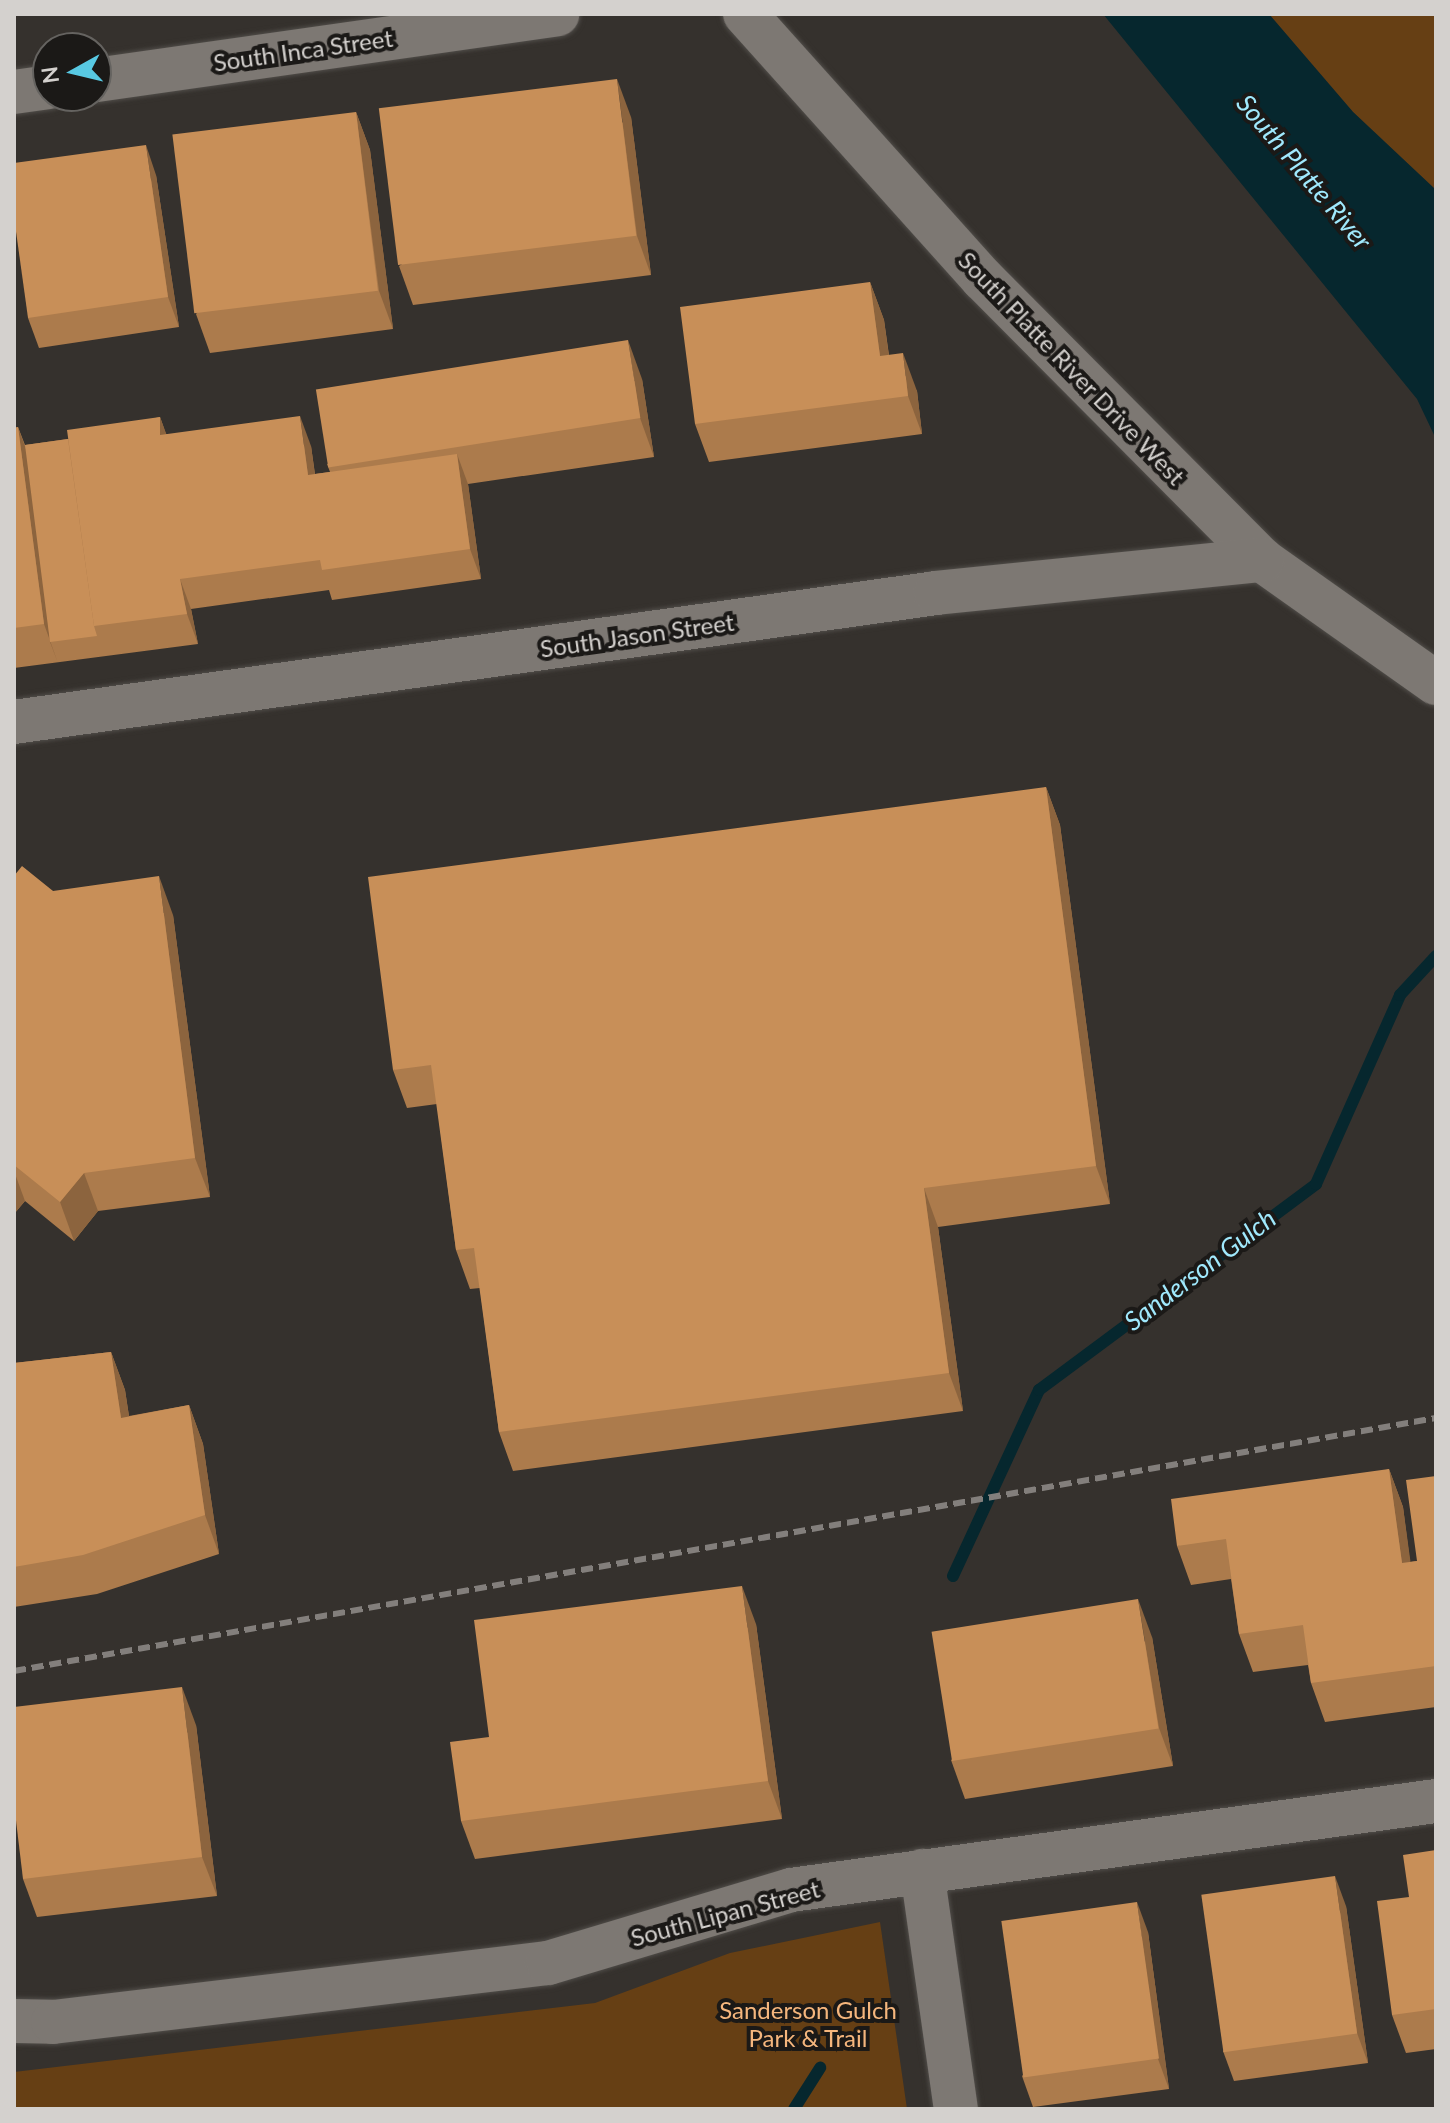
<!DOCTYPE html>
<style>
body{margin:0}
#map{position:relative;width:1450px;height:2123px;overflow:hidden;background:#35312d;font-family:Lato,sans-serif}
div>[style]{position:absolute}
.green>*{inset:0;background:#663f14}
.water>*{inset:0;background:#06272e}
.stream>*{height:12px;margin:-6px;padding:0 6px;transform-origin:6px;border-radius:6px;background:#06272e}
.roads{filter:drop-shadow(0 0 2px #504d49) drop-shadow(0 0 2px #504d49)}
.minor>*{height:44px;margin:-22px;padding:0 22px;transform-origin:22px;border-radius:22px;background:#7d7873}
.tertiary>*{height:44px;margin:-22px;padding:0 22px;transform-origin:22px;border-radius:22px;background:#7d7873}
.rail>*{height:6px;margin-top:-3px;transform-origin:0;background:repeating-linear-gradient(90deg,#837f7c 0 12px,transparent 0 18px)}
.wall>*{inset:0;background:#ac7b4c}
.shaded-wall>*{inset:0;background:#8c643e}
.building>*{inset:0;background:#c88f58;transform-origin:0 0}
span{translate:-50% -50%;white-space:nowrap;text-align:center;line-height:1.15;-webkit-text-stroke:8px #1b1917;paint-order:stroke}
.street-label{font-size:24px;color:#d4d1ce}
.park-label{font-size:24px;color:#f5b67d}
.water-label{font-size:26px;color:#a0e9fd;font-style:italic}
.frame{position:absolute;inset:0;border:16px solid #d4d1ce;pointer-events:none}
.north{position:absolute;left:32px;top:32px;width:80px;height:80px;box-sizing:border-box;background:#1b1917;border:2px solid #656360;border-radius:50%;rotate:262deg;font-size:22px;font-weight:700;line-height:32px;text-align:center;color:#d4d1ce}
.north::after{content:'';display:block;margin:auto;width:28px;height:36px;background:#58c9e3;clip-path:polygon(50% 0,100% 100%,50% 72%,0 100%)}
</style>
<div id="map">
<div class="green">
<i style="clip-path:polygon(1269px 14px,1436px 14px,1436px 190px,1353px 112px)"></i>
<i style="clip-path:polygon(880px 1922px,907px 2109px,14px 2109px,14px 2072px,595px 2003px,730px 1953px)"></i>
</div>
<div class="water">
<i style="clip-path:polygon(1103px 14px,1269px 14px,1353px 112px,1436px 190px,1436px 439px,1417px 399px)"></i>
</div>
<div class="stream">
<i style="left:953px;top:1576px;width:205px;rotate:-65.2deg"></i>
<i style="left:1039px;top:1390px;width:345px;rotate:-36.6deg"></i>
<i style="left:1316px;top:1184px;width:207px;rotate:-66deg"></i>
<i style="left:1400px;top:995px;width:53px;rotate:-47.3deg"></i>
<i style="left:794px;top:2109px;width:49px;rotate:-57.6deg"></i>
</div>
<div class="roads">
<div class="minor">
<i style="left:96px;top:80px;width:466px;rotate:-8.1deg"></i>
<i style="left:14px;top:92px;width:34px;rotate:-8deg"></i>
<i style="left:922px;top:1871px;width:240px;rotate:81.9deg"></i>
</div>
<div class="tertiary">
<i style="left:745px;top:14px;width:356px;rotate:48.1deg"></i>
<i style="left:983px;top:279px;width:396px;rotate:45.2deg"></i>
<i style="left:1262px;top:560px;width:213px;rotate:35.3deg"></i>
<i style="left:14px;top:722px;width:931px;rotate:-7.96deg"></i>
<i style="left:936px;top:593px;width:328px;rotate:-5.8deg"></i>
<i style="left:14px;top:2021px;width:39px;rotate:1deg"></i>
<i style="left:53px;top:2022px;width:499px;rotate:-6.8deg"></i>
<i style="left:548px;top:1963px;width:254px;rotate:-16.7deg"></i>
<i style="left:791px;top:1890px;width:651px;rotate:-7.86deg"></i>
</div>
</div>
<div class="rail">
<i style="left:14px;top:1671px;width:1444px;rotate:-10.09deg"></i>
</div>
<div class="wall">
<i style="clip-path:polygon(356px 112px,370px 150px,393px 329px,210px 353px,196px 314px)"></i>
<i style="clip-path:polygon(631px 117px,651px 275px,413px 305px,399px 266px)"></i>
<i style="clip-path:polygon(156px 175px,179px 327px,39px 348px,28px 318px)"></i>
<i style="clip-path:polygon(870px 282px,884px 320px,889px 355px,917px 391px,922px 434px,709px 462px,695px 424px)"></i>
<i style="clip-path:polygon(642px 379px,654px 457px,468px 484px,481px 579px,332px 600px,329px 590px,191px 609px,198px 644px,14px 668px,14px 428px,18px 427px,25px 445px,68px 439px,160px 417px,166px 434px,311px 446px,315px 474px,330px 472px,327px 464px)"></i>
<i style="clip-path:polygon(1046px 787px,1060px 825px,1110px 1204px,938px 1227px,963px 1411px,513px 1471px,499px 1432px,480px 1288px,470px 1289px,456px 1250px,437px 1104px,407px 1108px,393px 1070px)"></i>
<i style="clip-path:polygon(14px 876px,53px 891px,173px 915px,210px 1197px,98px 1211px,74px 1241px,25px 1201px,14px 1214px)"></i>
<i style="clip-path:polygon(111px 1352px,125px 1390px,129px 1416px,189px 1405px,203px 1444px,219px 1554px,97px 1594px,14px 1607px,14px 1363px)"></i>
<i style="clip-path:polygon(1389px 1469px,1403px 1507px,1410px 1562px,1417px 1561px,1436px 1476px,1436px 1707px,1325px 1722px,1311px 1683px,1308px 1665px,1253px 1672px,1239px 1634px,1231px 1579px,1191px 1585px,1177px 1546px)"></i>
<i style="clip-path:polygon(756px 1624px,782px 1819px,475px 1859px,461px 1821px,489px 1737px)"></i>
<i style="clip-path:polygon(1152px 1637px,1173px 1766px,965px 1799px,951px 1760px)"></i>
<i style="clip-path:polygon(196px 1725px,217px 1896px,37px 1917px,23px 1879px)"></i>
<i style="clip-path:polygon(1436px 1850px,1436px 2049px,1406px 2053px,1392px 2015px,1409px 1897px)"></i>
<i style="clip-path:polygon(1346px 1906px,1368px 2063px,1234px 2081px,1223px 2051px)"></i>
<i style="clip-path:polygon(1148px 1932px,1169px 2089px,1033px 2107px,1022px 2076px)"></i>
</div>
<div class="shaded-wall">
<i style="clip-path:polygon(617px 79px,631px 117px,651px 275px,637px 236px)"></i>
<i style="clip-path:polygon(356px 112px,370px 150px,393px 329px,379px 291px)"></i>
<i style="clip-path:polygon(146px 145px,156px 175px,179px 327px,168px 297px)"></i>
<i style="clip-path:polygon(870px 282px,884px 320px,894px 394px,880px 356px)"></i>
<i style="clip-path:polygon(628px 340px,642px 379px,654px 457px,640px 418px)"></i>
<i style="clip-path:polygon(903px 353px,917px 391px,922px 434px,908px 396px)"></i>
<i style="clip-path:polygon(300px 416px,311px 446px,319px 505px,308px 475px)"></i>
<i style="clip-path:polygon(160px 417px,171px 447px,160px 435px)"></i>
<i style="clip-path:polygon(18px 427px,32px 466px,50px 642px,58px 663px,44px 624px)"></i>
<i style="clip-path:polygon(457px 454px,468px 484px,481px 579px,470px 549px)"></i>
<i style="clip-path:polygon(180px 579px,191px 609px,198px 644px,187px 614px)"></i>
<i style="clip-path:polygon(1046px 787px,1060px 825px,1110px 1204px,1096px 1166px)"></i>
<i style="clip-path:polygon(159px 876px,173px 915px,210px 1197px,195px 1158px)"></i>
<i style="clip-path:polygon(14px 1171px,25px 1201px,14px 1214px)"></i>
<i style="clip-path:polygon(84px 1173px,98px 1211px,74px 1241px,60px 1202px)"></i>
<i style="clip-path:polygon(924px 1188px,938px 1227px,963px 1411px,949px 1373px)"></i>
<i style="clip-path:polygon(111px 1352px,125px 1390px,135px 1456px,121px 1418px)"></i>
<i style="clip-path:polygon(189px 1405px,203px 1444px,219px 1554px,205px 1515px)"></i>
<i style="clip-path:polygon(1389px 1469px,1403px 1507px,1416px 1602px,1402px 1563px)"></i>
<i style="clip-path:polygon(742px 1586px,756px 1624px,782px 1819px,768px 1781px)"></i>
<i style="clip-path:polygon(1138px 1599px,1152px 1637px,1173px 1766px,1159px 1728px)"></i>
<i style="clip-path:polygon(182px 1687px,196px 1725px,217px 1896px,202px 1857px)"></i>
<i style="clip-path:polygon(1335px 1876px,1346px 1906px,1368px 2063px,1357px 2033px)"></i>
<i style="clip-path:polygon(1137px 1902px,1148px 1932px,1169px 2089px,1158px 2059px)"></i>
</div>
<div class="building">
<i style="left:617px;top:79px;width:158px;height:240px;rotate:83deg"></i>
<i style="left:356px;top:112px;width:180px;height:185px;rotate:83deg"></i>
<i style="clip-path:polygon(146px 145px,168px 297px,28px 318px,14px 217px,14px 163px)"></i>
<i style="clip-path:polygon(870px 282px,880px 356px,903px 353px,908px 396px,695px 424px,680px 307px)"></i>
<i style="left:628px;top:340px;width:79px;height:316px;rotate:81deg"></i>
<i style="clip-path:polygon(300px 416px,308px 475px,457px 454px,470px 549px,322px 570px,320px 560px,180px 579px,187px 614px,94px 626px,67px 430px,160px 417px,160px 435px)"></i>
<i style="clip-path:polygon(18px 427px,44px 624px,14px 628px,14px 428px)"></i>
<i style="clip-path:polygon(68px 439px,94px 626px,97px 636px,50px 642px,25px 445px)"></i>
<i style="clip-path:polygon(1046px 787px,1096px 1166px,924px 1188px,949px 1373px,499px 1432px,474px 1248px,456px 1250px,431px 1065px,393px 1070px,368px 877px)"></i>
<i style="clip-path:polygon(22px 866px,53px 891px,159px 876px,195px 1158px,84px 1173px,60px 1202px,14px 1165px,14px 876px)"></i>
<i style="clip-path:polygon(111px 1352px,121px 1418px,189px 1405px,205px 1515px,83px 1555px,14px 1567px,14px 1363px)"></i>
<i style="clip-path:polygon(1389px 1469px,1402px 1563px,1417px 1561px,1406px 1480px,1436px 1476px,1436px 1666px,1311px 1683px,1303px 1625px,1239px 1634px,1226px 1539px,1177px 1546px,1171px 1499px)"></i>
<i style="clip-path:polygon(742px 1586px,768px 1781px,461px 1821px,450px 1742px,489px 1737px,474px 1620px)"></i>
<i style="left:1138px;top:1599px;width:131px;height:209px;rotate:81deg"></i>
<i style="clip-path:polygon(182px 1687px,202px 1857px,23px 1879px,14px 1804px,14px 1707px)"></i>
<i style="clip-path:polygon(1436px 1850px,1436px 2009px,1392px 2015px,1377px 1901px,1409px 1897px,1403px 1855px)"></i>
<i style="left:1335px;top:1876px;width:159px;height:135px;rotate:82deg"></i>
<i style="left:1137px;top:1902px;width:158px;height:137px;rotate:82deg"></i>
</div>
<div class="street-label">
<span style="left:303px;top:50px;rotate:-8deg">South Inca Street</span>
<span style="left:1072px;top:368px;rotate:46deg">South Platte River Drive West</span>
<span style="left:637px;top:635px;rotate:-8deg">South Jason Street</span>
<span style="left:725px;top:1913px;rotate:-15deg">South Lipan Street</span>
</div>
<div class="park-label">
<span style="left:808px;top:2024px">Sanderson Gulch<br>Park &amp; Trail</span>
</div>
<div class="water-label">
<span style="left:1304px;top:172px;rotate:50deg">South Platte River</span>
<span style="left:1200px;top:1270px;rotate:-37deg">Sanderson Gulch</span>
</div>
<div class="frame"></div>
<div class="north">N</div>
</div>
